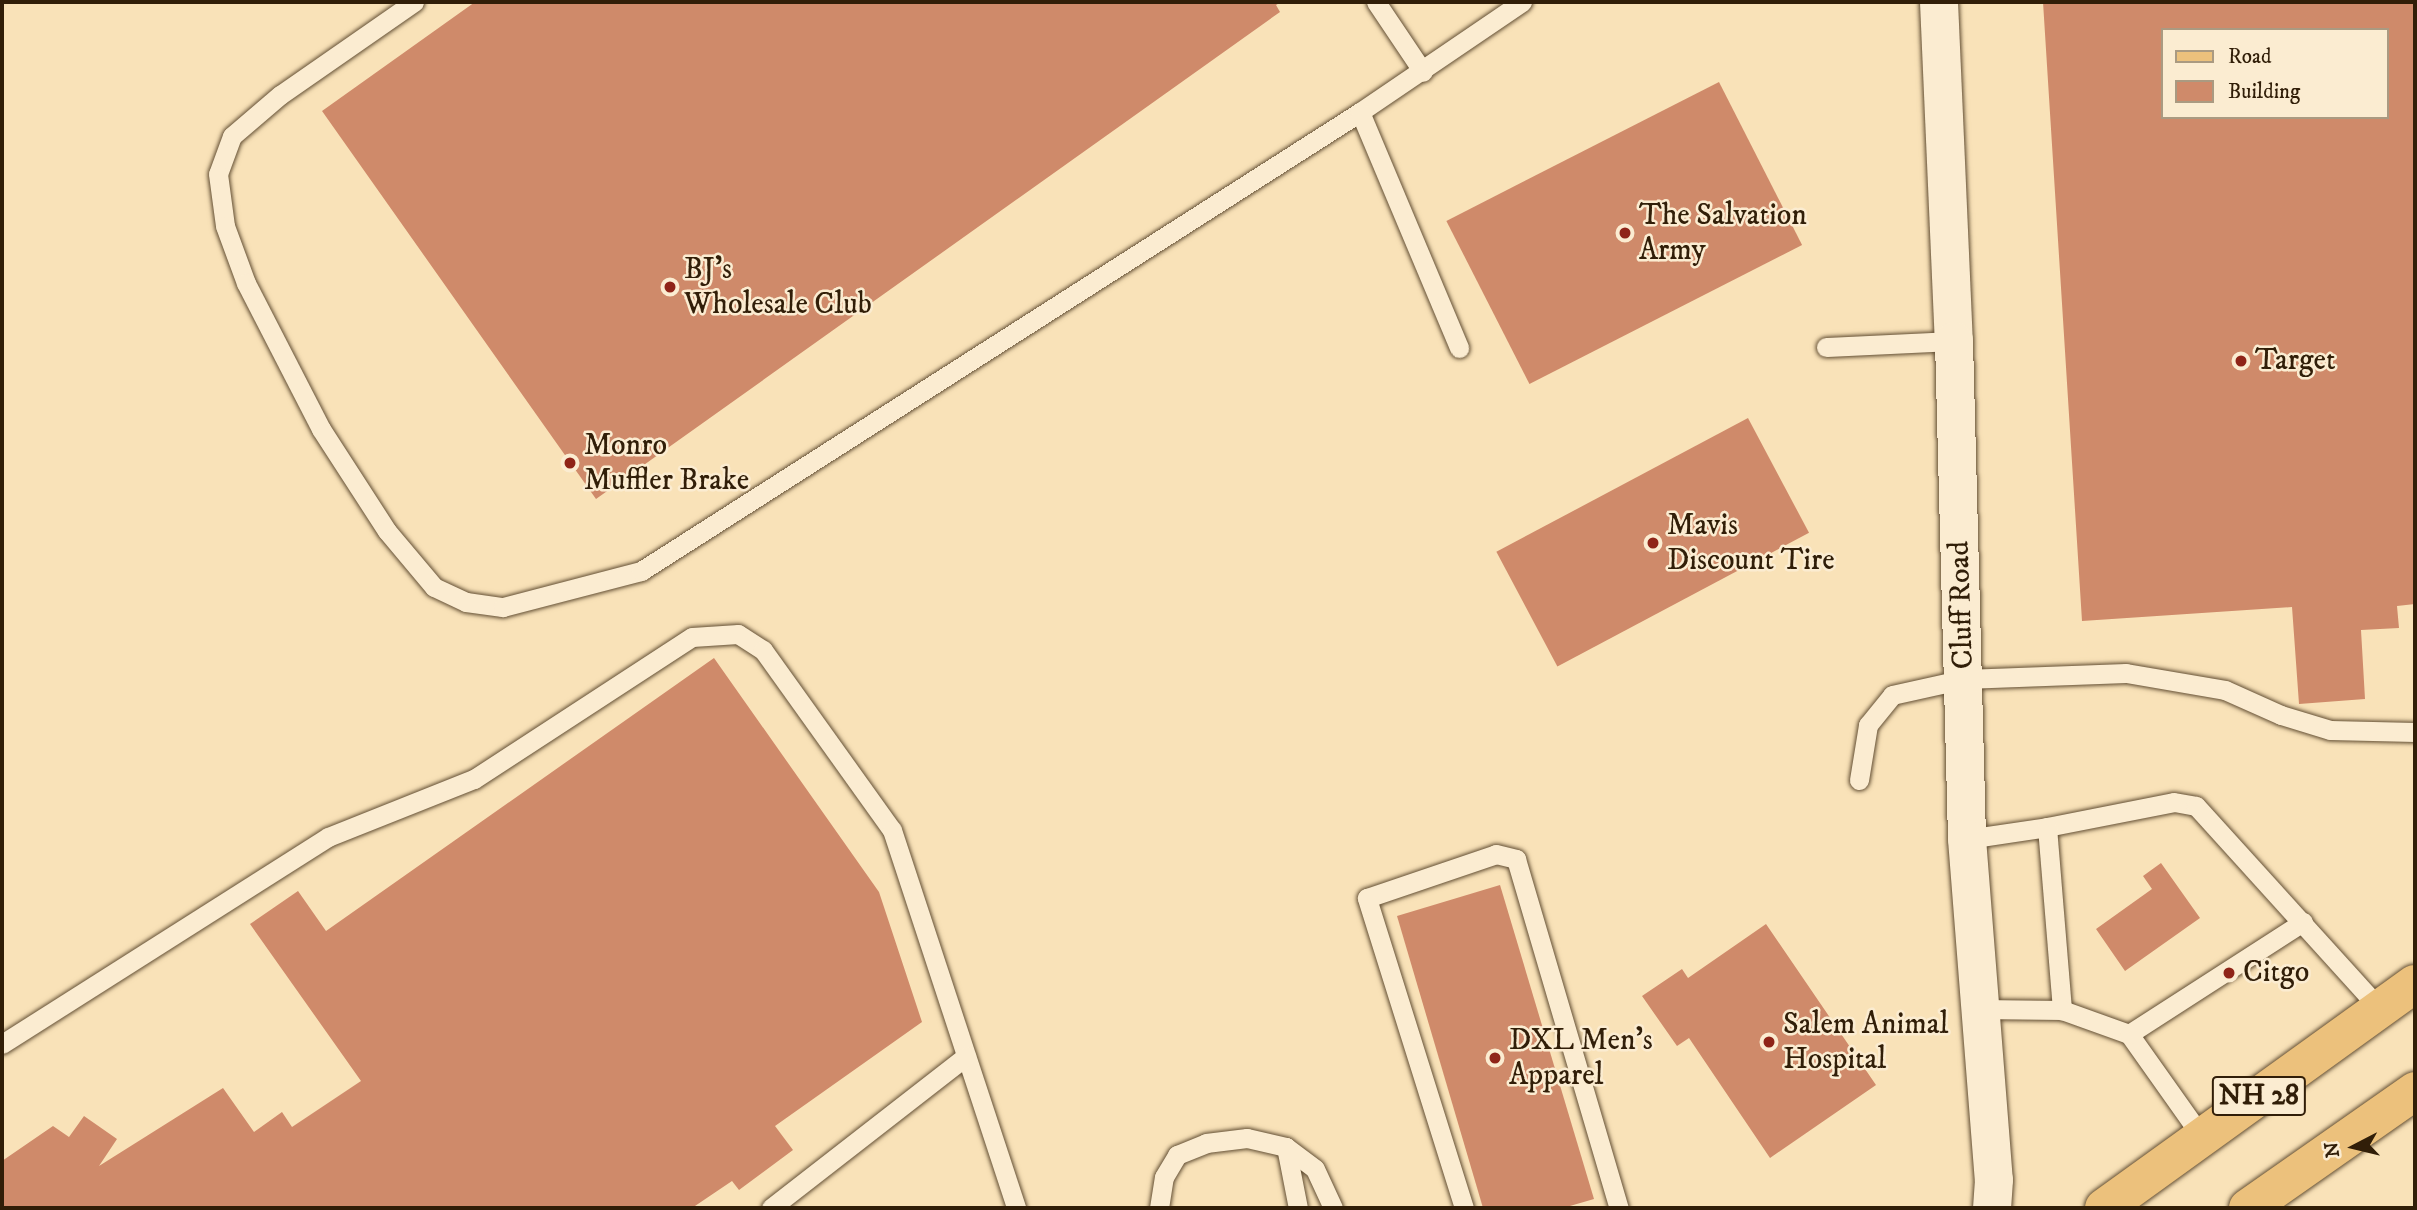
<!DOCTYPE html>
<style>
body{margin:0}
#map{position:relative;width:2417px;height:1210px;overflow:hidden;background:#f9e2b8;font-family:"IM FELL DW Pica",serif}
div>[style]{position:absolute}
.building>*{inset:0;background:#cf8a6a;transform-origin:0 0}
.roads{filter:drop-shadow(0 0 2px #634f34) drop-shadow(0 0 2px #634f34)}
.lane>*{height:19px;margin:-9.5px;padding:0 9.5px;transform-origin:9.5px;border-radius:9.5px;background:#fbecd1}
.secondary>*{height:38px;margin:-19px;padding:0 19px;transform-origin:19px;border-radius:19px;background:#fbecd1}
.primary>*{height:38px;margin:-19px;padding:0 19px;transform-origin:19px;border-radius:19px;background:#ecc17c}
.dots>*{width:19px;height:19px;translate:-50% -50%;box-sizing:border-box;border:4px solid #fbecd1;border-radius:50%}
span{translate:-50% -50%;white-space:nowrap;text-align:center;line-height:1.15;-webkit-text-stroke:5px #fbecd1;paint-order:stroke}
.shield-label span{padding:2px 5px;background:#fbecd1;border:2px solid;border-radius:5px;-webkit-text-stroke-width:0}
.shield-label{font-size:28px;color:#311e08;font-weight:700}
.poi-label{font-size:30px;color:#311e08}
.left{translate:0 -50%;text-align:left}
.street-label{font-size:30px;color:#311e08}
.frame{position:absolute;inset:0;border:4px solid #311e08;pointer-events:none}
.legend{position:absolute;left:2161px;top:28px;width:228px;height:91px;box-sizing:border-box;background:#fbecd1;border:2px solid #aa9a81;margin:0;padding:9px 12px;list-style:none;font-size:21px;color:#311e08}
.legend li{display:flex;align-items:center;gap:14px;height:35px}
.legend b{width:35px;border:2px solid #aa9a81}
.north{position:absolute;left:2319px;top:1112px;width:70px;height:70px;-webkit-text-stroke:5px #fbecd1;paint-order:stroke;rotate:263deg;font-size:19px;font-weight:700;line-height:28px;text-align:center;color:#311e08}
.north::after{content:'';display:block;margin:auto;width:24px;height:32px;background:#311e08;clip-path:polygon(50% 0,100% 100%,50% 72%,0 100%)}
</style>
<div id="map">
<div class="building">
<i style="clip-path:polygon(475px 2px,1281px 2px,1276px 5px,1280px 12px,596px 499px,322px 111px)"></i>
<i style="clip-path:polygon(evenodd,2043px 2px,2415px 2px,2415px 604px,2397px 606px,2399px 628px,2361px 630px,2365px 699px,2299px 704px,2292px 607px,2082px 621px,2043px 2px,2163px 30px,2387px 30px,2387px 117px,2163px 117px,2163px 30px)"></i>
<i style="left:1719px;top:82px;width:183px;height:306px;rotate:63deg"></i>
<i style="left:1748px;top:418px;width:130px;height:285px;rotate:62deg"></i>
<i style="clip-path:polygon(714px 658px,879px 892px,922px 1022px,775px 1126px,793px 1150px,739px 1190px,732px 1181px,692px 1208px,2px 1208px,2px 1161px,53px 1126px,69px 1137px,84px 1116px,117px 1139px,99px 1166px,223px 1088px,254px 1132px,282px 1112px,292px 1127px,361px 1081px,250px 924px,298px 891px,326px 931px)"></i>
<i style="clip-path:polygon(2161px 863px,2200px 918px,2125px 971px,2096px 929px,2152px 889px,2143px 876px)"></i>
<i style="clip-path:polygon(1500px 885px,1594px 1199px,1563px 1208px,1483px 1208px,1397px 916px)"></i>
<i style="clip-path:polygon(1766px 924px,1876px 1085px,1770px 1158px,1689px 1038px,1677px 1046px,1642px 996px,1682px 969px,1688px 978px)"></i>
</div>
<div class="roads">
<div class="lane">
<i style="left:414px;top:2px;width:163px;rotate:145.2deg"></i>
<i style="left:280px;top:95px;width:63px;rotate:139.5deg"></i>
<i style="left:232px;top:136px;width:40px;rotate:110.2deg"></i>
<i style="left:218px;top:174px;width:52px;rotate:82.3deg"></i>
<i style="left:225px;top:226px;width:61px;rotate:69.8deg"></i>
<i style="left:246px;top:283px;width:164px;rotate:62.8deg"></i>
<i style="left:321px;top:429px;width:121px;rotate:57.1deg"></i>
<i style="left:387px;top:531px;width:73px;rotate:50deg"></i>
<i style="left:434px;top:587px;width:35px;rotate:25deg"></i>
<i style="left:466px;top:602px;width:37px;rotate:8deg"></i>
<i style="left:503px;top:607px;width:143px;rotate:-14.6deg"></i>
<i style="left:641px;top:571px;width:853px;rotate:-32.55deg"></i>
<i style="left:1360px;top:112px;width:196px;rotate:-34.2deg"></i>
<i style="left:1376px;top:2px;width:84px;rotate:56.1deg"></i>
<i style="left:1360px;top:112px;width:256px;rotate:67.2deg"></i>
<i style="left:1826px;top:347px;width:128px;rotate:-2.7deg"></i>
<i style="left:1859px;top:780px;width:56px;rotate:-80.7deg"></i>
<i style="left:1868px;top:725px;width:38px;rotate:-51deg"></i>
<i style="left:1892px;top:695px;width:74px;rotate:-12.5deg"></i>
<i style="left:1964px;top:679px;width:162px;rotate:-2.1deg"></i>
<i style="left:2126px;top:673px;width:100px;rotate:9.7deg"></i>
<i style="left:2225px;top:690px;width:61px;rotate:24.1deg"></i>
<i style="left:2281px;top:715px;width:51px;rotate:17deg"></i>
<i style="left:2330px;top:730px;width:85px;rotate:1.3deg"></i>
<i style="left:2047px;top:827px;width:129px;rotate:-11.1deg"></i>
<i style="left:2174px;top:802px;width:22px;rotate:10deg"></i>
<i style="left:2196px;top:806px;width:274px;rotate:47.8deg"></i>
<i style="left:1967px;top:839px;width:81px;rotate:-8.5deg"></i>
<i style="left:2047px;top:827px;width:184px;rotate:85.3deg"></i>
<i style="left:1979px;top:1009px;width:83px;rotate:0.7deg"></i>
<i style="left:2062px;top:1010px;width:71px;rotate:19.7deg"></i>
<i style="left:2129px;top:1034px;width:126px;rotate:54.7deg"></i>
<i style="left:2129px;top:1034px;width:207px;rotate:-32.8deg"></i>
<i style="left:2px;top:1044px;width:386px;rotate:-32.4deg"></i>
<i style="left:328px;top:837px;width:157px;rotate:-21.7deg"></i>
<i style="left:474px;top:779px;width:260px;rotate:-33.1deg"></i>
<i style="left:692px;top:637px;width:46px;rotate:-3.7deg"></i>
<i style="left:738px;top:634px;width:30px;rotate:33deg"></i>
<i style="left:763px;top:650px;width:221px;rotate:54.4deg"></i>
<i style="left:892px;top:830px;width:398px;rotate:71.8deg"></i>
<i style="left:1286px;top:1147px;width:36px;rotate:37deg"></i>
<i style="left:1315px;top:1169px;width:43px;rotate:65.2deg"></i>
<i style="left:771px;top:1208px;width:247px;rotate:-37.9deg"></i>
<i style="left:1159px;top:1208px;width:31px;rotate:-81deg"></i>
<i style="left:1164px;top:1177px;width:26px;rotate:-59deg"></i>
<i style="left:1177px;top:1155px;width:31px;rotate:-22deg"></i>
<i style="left:1206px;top:1143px;width:41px;rotate:-7deg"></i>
<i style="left:1247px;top:1138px;width:40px;rotate:13deg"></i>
<i style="left:1286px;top:1147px;width:62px;rotate:78.9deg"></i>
<i style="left:1464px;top:1208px;width:325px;rotate:-107.4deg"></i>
<i style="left:1367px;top:898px;width:136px;rotate:-18.8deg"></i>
<i style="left:1496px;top:854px;width:21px;rotate:14deg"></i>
<i style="left:1516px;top:859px;width:364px;rotate:73.6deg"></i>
</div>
<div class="secondary">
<i style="left:1939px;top:2px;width:339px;rotate:87.5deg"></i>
<i style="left:1954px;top:341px;width:498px;rotate:88.5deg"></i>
<i style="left:1967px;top:839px;width:342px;rotate:85.5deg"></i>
<i style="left:1994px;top:1180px;width:28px;rotate:94deg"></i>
</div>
<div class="primary">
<i style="left:2104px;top:1208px;width:383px;rotate:-35.8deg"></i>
<i style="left:2248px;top:1208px;width:204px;rotate:-35deg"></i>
</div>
</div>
<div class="dots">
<i style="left:1625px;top:233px;background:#8f2418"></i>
<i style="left:670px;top:287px;background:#8f2418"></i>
<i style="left:2241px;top:361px;background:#8f2418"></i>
<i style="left:570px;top:463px;background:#8f2418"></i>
<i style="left:1653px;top:543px;background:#8f2418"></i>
<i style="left:2229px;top:973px;background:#8f2418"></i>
<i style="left:1769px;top:1042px;background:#8f2418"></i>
<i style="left:1495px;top:1058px;background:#8f2418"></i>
</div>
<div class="shield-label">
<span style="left:2259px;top:1096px">NH 28</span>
</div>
<div class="poi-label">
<span class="left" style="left:1639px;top:233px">The Salvation<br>Army</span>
<span class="left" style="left:684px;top:287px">BJ's<br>Wholesale Club</span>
<span class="left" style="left:2255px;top:361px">Target</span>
<span class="left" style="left:584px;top:463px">Monro<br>Muffler Brake</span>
<span class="left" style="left:1667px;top:543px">Mavis<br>Discount Tire</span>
<span class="left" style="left:2243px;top:973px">Citgo</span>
<span class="left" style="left:1783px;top:1042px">Salem Animal<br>Hospital</span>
<span class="left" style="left:1509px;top:1058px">DXL Men's<br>Apparel</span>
</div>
<div class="street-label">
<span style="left:1962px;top:605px;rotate:-92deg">Cluff Road</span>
</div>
<div class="frame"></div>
<ul class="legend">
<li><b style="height:9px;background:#ecc17c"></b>Road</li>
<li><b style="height:19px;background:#cf8a6a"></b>Building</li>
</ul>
<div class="north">N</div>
</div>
